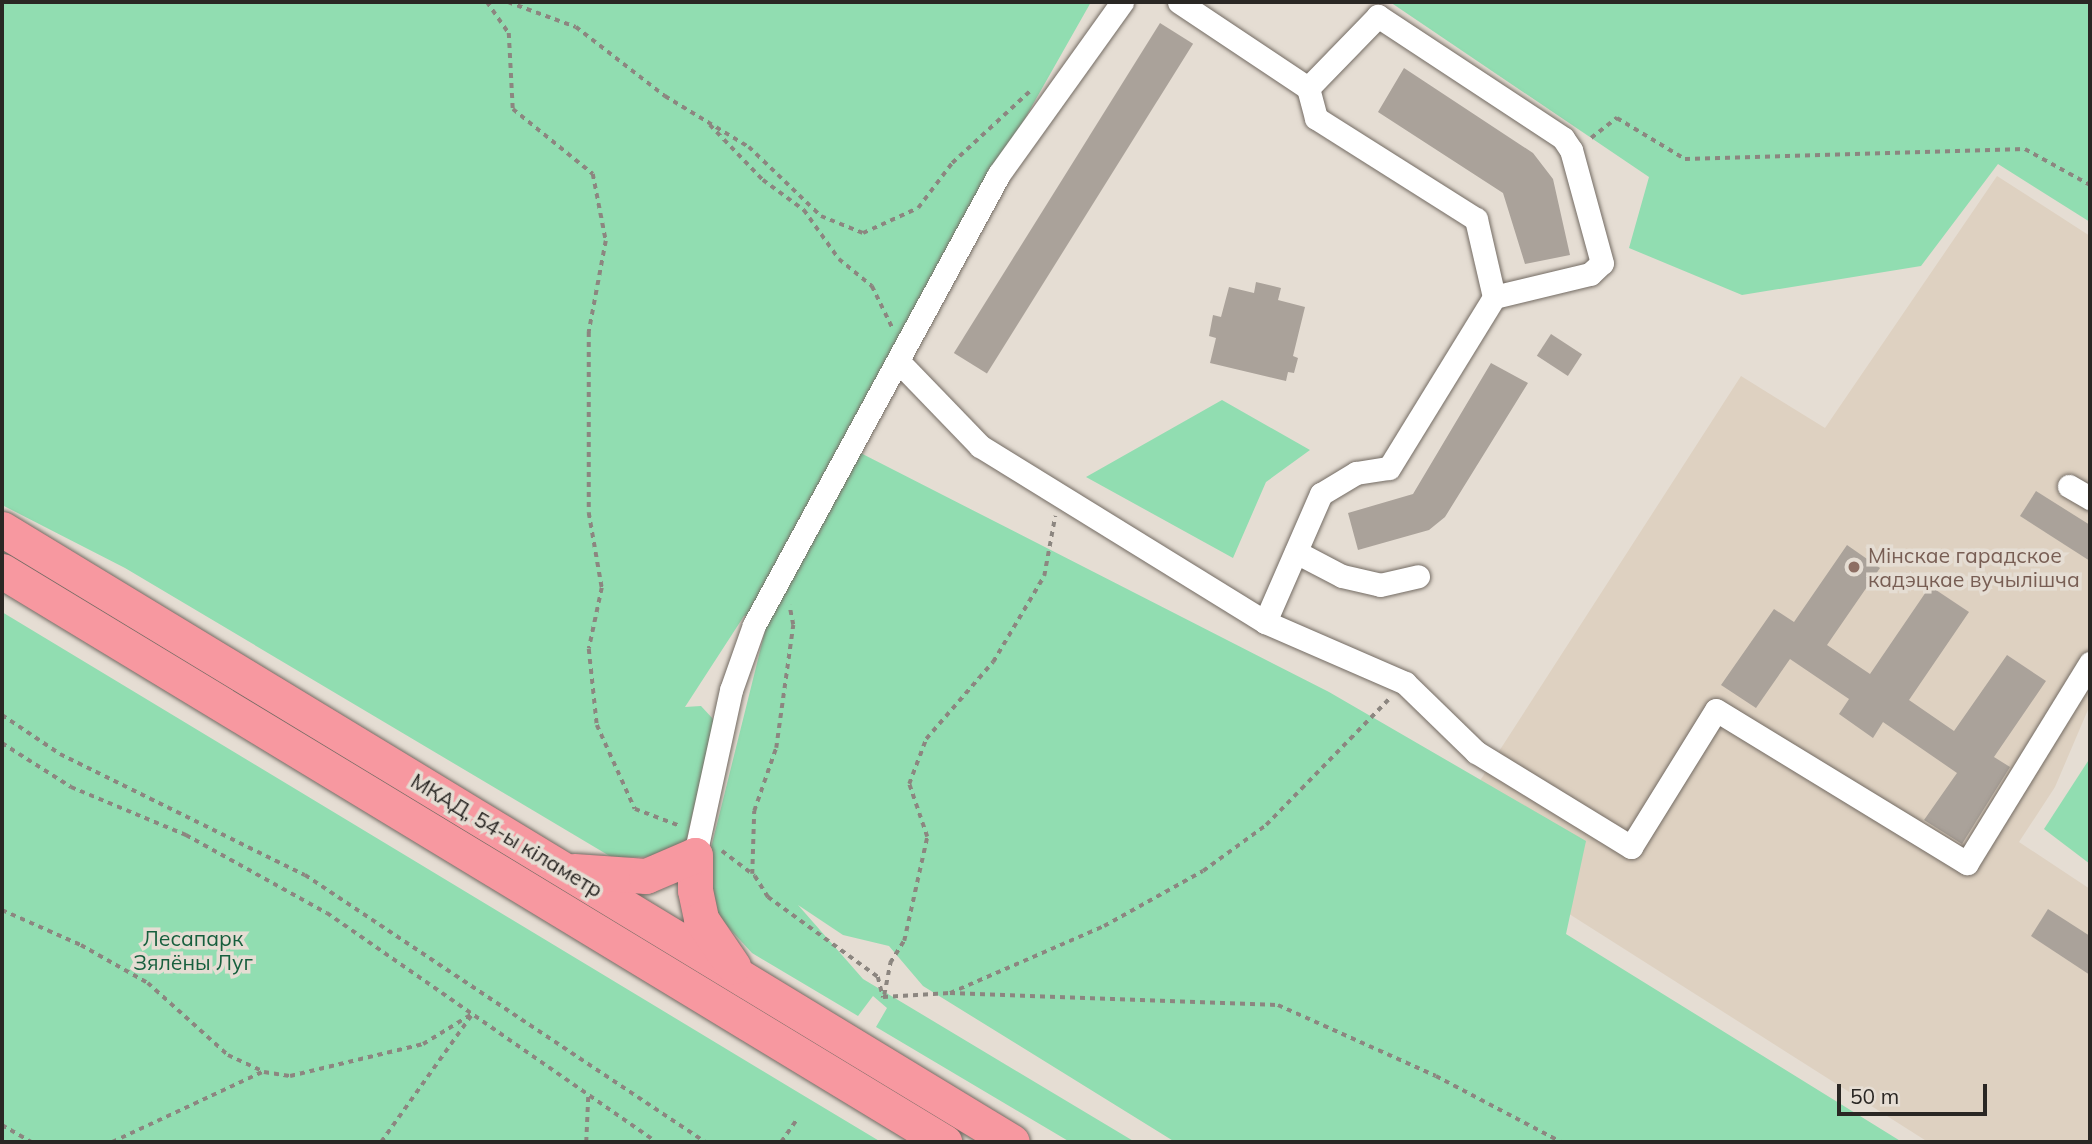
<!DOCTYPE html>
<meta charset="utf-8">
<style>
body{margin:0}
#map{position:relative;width:2092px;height:1144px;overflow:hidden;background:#e5ddd3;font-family:Mulish,sans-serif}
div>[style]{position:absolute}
.built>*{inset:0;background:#ded1c1}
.green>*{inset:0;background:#91ddb1}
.building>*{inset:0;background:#aaa29a;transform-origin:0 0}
.path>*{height:3.5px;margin-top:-1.75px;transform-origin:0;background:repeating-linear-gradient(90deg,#8c8680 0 5px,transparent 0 10px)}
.roads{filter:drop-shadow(0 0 2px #736b63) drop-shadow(0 0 2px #736b63)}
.minor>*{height:23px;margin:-11.5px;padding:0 11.5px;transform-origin:11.5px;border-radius:11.5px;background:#fff}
.highway>*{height:35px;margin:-17.5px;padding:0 17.5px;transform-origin:17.5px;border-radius:17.5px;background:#f798a0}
.dots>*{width:19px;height:19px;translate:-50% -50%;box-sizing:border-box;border:4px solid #e5ddd3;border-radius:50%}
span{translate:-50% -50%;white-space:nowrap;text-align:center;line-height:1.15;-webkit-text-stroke:7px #e5ddd3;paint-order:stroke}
.education-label{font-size:21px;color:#785e54}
.left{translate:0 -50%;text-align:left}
.street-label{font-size:21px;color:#2a2724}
.park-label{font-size:21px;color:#165f3d}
.frame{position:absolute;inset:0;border:4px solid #2a2724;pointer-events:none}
.scale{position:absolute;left:1837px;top:1084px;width:150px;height:32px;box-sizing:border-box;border:4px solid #2a2724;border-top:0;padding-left:9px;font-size:21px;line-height:24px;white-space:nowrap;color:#2a2724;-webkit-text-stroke:5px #e5ddd3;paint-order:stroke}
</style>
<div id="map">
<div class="built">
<i style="clip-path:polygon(1997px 176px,2090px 236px,2090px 705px,2055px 787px,2019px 842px,2090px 889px,2090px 1142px,1928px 1142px,1445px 835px,1741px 376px,1825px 428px)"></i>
</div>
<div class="green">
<i style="clip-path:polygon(2px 2px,1091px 2px,841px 443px,1329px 692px,1586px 841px,1566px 934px,1902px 1142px,1175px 1142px,923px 986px,889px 946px,843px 935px,798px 905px,863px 979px,1135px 1142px,1070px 1142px,876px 1027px,887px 1008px,873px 996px,858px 1016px,752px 953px,718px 916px,707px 887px,708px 860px,771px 607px,744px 616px,685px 707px,701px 706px,714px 720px,686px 842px,662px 856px,613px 858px,125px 568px,2px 505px)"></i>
<i style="clip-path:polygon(1390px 2px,2090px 2px,2090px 222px,1998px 164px,1921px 266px,1742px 295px,1629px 248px,1649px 177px)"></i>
<i style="clip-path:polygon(1222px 400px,1310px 450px,1266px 482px,1233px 558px,1086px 477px)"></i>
<i style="clip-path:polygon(2px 612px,791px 1088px,881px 1142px,2px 1142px)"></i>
<i style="clip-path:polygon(2090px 758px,2090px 864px,2044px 829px)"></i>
</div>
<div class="building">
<i style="left:1160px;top:23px;width:39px;height:389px;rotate:32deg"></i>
<i style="clip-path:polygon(1404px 68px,1533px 153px,1553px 179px,1570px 255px,1525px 264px,1503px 193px,1378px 112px)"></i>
<i style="clip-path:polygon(1256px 282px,1281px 288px,1278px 300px,1305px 307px,1293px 356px,1298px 358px,1294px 373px,1288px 372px,1286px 381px,1210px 363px,1216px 338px,1209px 336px,1213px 315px,1221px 317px,1229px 287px,1254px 293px)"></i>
<i style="left:1551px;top:334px;width:37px;height:26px;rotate:33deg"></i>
<i style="clip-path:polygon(1491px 363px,1528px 383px,1445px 517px,1429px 530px,1358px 550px,1348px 513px,1413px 494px)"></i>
<i style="clip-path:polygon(2036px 491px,2090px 525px,2090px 561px,2020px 516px)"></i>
<i style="clip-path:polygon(1847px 545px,1880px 568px,1827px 645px,1870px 674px,1930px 586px,1969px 612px,1909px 700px,1954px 731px,2007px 655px,2046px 681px,1994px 757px,2010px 767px,1962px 844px,1924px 820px,1957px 773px,1883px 722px,1873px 738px,1839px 714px,1849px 699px,1790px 659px,1756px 708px,1721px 685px,1774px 609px,1794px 622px)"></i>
<i style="clip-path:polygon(2048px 909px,2090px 936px,2090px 975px,2031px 936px)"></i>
</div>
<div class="path">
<i style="left:487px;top:2px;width:38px;rotate:55deg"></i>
<i style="left:509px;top:33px;width:76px;rotate:87deg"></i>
<i style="left:513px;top:109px;width:103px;rotate:39.1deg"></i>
<i style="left:593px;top:174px;width:68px;rotate:79deg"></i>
<i style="left:606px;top:241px;width:93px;rotate:100.6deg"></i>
<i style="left:589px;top:332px;width:181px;rotate:90deg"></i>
<i style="left:589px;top:513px;width:76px;rotate:80.2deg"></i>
<i style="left:602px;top:588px;width:62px;rotate:102deg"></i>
<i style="left:589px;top:649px;width:76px;rotate:84deg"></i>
<i style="left:597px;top:725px;width:92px;rotate:65.7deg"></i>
<i style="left:635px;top:809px;width:48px;rotate:20.7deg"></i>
<i style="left:508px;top:2px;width:72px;rotate:20.2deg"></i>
<i style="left:576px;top:27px;width:113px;rotate:37.8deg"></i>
<i style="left:665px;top:96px;width:98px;rotate:31.3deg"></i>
<i style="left:749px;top:147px;width:100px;rotate:43.8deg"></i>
<i style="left:821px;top:216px;width:45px;rotate:22deg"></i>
<i style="left:863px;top:233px;width:60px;rotate:-24.4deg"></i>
<i style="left:918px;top:208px;width:56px;rotate:-52.9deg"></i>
<i style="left:952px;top:163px;width:108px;rotate:-42.7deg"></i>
<i style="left:710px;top:125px;width:76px;rotate:46.1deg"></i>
<i style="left:763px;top:180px;width:51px;rotate:36.2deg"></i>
<i style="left:804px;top:210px;width:60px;rotate:54.5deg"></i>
<i style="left:839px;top:259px;width:43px;rotate:39.3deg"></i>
<i style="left:872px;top:286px;width:46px;rotate:64deg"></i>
<i style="left:1591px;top:138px;width:33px;rotate:-38deg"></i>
<i style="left:1617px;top:118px;width:79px;rotate:31.1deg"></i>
<i style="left:1685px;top:159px;width:340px;rotate:-1.7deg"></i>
<i style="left:2025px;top:149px;width:74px;rotate:29deg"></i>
<i style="left:2px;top:715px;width:70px;rotate:33.9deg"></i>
<i style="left:60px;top:754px;width:273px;rotate:26.3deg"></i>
<i style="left:305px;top:875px;width:481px;rotate:33.7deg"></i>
<i style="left:2px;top:743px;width:82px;rotate:32.5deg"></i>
<i style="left:71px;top:787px;width:125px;rotate:22.7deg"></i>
<i style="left:186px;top:835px;width:161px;rotate:29deg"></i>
<i style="left:327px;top:913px;width:402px;rotate:34.8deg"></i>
<i style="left:722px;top:851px;width:41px;rotate:37.1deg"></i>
<i style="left:755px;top:876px;width:25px;rotate:58deg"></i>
<i style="left:768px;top:897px;width:136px;rotate:36deg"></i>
<i style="left:878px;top:977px;width:21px;rotate:76deg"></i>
<i style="left:752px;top:874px;width:63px;rotate:-88.2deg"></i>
<i style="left:754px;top:811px;width:67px;rotate:-70.8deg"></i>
<i style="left:776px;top:748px;width:124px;rotate:-82.1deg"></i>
<i style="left:793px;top:625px;width:20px;rotate:-101deg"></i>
<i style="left:2px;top:910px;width:86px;rotate:23.9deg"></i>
<i style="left:81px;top:945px;width:77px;rotate:29.6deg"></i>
<i style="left:148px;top:983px;width:108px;rotate:42deg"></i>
<i style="left:228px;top:1055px;width:40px;rotate:25deg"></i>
<i style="left:264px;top:1072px;width:26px;rotate:9deg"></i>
<i style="left:290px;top:1076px;width:137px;rotate:-13.5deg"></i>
<i style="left:423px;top:1044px;width:57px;rotate:-31.5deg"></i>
<i style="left:950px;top:993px;width:328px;rotate:2.1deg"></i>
<i style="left:1278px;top:1005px;width:173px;rotate:24.2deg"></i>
<i style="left:1436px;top:1076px;width:141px;rotate:27.8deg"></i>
<i style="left:884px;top:995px;width:33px;rotate:-79deg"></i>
<i style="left:890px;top:963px;width:26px;rotate:-58deg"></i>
<i style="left:904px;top:941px;width:107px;rotate:-77.5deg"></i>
<i style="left:927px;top:837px;width:56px;rotate:-108.8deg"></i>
<i style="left:909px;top:784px;width:48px;rotate:-69.3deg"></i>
<i style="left:926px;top:739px;width:102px;rotate:-49deg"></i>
<i style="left:993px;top:662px;width:100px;rotate:-59.3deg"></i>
<i style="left:1044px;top:576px;width:61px;rotate:-79.6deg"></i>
<i style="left:883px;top:997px;width:67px;rotate:-3.4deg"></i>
<i style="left:950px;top:993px;width:168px;rotate:-23.5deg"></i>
<i style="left:1104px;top:926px;width:113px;rotate:-29.1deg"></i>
<i style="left:1203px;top:871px;width:78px;rotate:-36.1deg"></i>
<i style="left:1266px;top:825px;width:177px;rotate:-45.7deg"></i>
<i style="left:2px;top:1125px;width:34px;rotate:30deg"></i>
<i style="left:112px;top:1142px;width:166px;rotate:-25deg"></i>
<i style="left:381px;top:1142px;width:155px;rotate:-54.5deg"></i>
<i style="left:586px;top:1142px;width:46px;rotate:-87.5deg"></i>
<i style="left:781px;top:1142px;width:29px;rotate:-55deg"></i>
</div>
<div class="roads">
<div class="minor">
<i style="left:1179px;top:2px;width:155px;rotate:33.7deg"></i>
<i style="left:1308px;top:88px;width:31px;rotate:75deg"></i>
<i style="left:1316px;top:118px;width:189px;rotate:32.3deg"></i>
<i style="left:1476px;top:219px;width:80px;rotate:77deg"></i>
<i style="left:899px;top:362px;width:117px;rotate:46deg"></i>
<i style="left:980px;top:446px;width:335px;rotate:31.7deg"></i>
<i style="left:1265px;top:622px;width:153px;rotate:23.5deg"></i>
<i style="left:1405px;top:683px;width:99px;rotate:44.2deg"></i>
<i style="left:1476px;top:752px;width:182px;rotate:31.5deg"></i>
<i style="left:1631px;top:847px;width:161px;rotate:-58.2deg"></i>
<i style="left:1716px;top:710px;width:294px;rotate:31.4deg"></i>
<i style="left:1967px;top:863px;width:235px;rotate:-58.4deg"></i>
<i style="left:2069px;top:486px;width:24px;rotate:30deg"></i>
<i style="left:1296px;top:552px;width:52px;rotate:27.6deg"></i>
<i style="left:1342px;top:576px;width:39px;rotate:13deg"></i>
<i style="left:1380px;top:585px;width:39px;rotate:-13deg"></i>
<i style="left:1265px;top:622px;width:140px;rotate:-66.4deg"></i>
<i style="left:1321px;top:494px;width:41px;rotate:-31deg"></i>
<i style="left:1356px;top:473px;width:33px;rotate:-9deg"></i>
<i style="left:1389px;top:468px;width:201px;rotate:-58.4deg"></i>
<i style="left:1494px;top:297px;width:99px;rotate:-13.5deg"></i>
<i style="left:1590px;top:274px;width:16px;rotate:-43deg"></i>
<i style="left:1602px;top:263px;width:117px;rotate:-105.3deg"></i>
<i style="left:1571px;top:150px;width:14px;rotate:-124deg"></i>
<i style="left:1563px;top:138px;width:222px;rotate:-146.6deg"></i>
<i style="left:1378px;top:16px;width:100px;rotate:134.2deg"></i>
<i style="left:695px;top:855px;width:169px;rotate:-77.7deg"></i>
<i style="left:731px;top:690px;width:69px;rotate:-70.5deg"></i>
<i style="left:754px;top:625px;width:513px;rotate:-61.49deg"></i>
<i style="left:999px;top:174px;width:211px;rotate:-54.4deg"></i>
</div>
<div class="highway">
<i style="left:2px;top:529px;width:1181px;rotate:31.25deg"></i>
<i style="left:2px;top:571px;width:1102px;rotate:31.22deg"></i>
<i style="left:695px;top:855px;width:35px;rotate:90deg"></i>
<i style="left:695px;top:890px;width:30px;rotate:78deg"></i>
<i style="left:701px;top:919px;width:57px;rotate:55.8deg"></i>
<i style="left:574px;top:871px;width:72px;rotate:4deg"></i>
<i style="left:646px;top:876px;width:53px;rotate:-23.2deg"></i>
</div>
</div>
<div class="dots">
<i style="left:1854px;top:567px;background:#8d6e63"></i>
</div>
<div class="education-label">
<span class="left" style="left:1868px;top:567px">Мінскае гарадское<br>кадэцкае вучылішча</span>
</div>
<div class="street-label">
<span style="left:507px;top:835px;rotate:31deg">МКАД, 54-ы кіламетр</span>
</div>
<div class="park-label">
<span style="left:193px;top:950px">Лесапарк<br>Зялёны Луг</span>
</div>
<div class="frame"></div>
<div class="scale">50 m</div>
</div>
